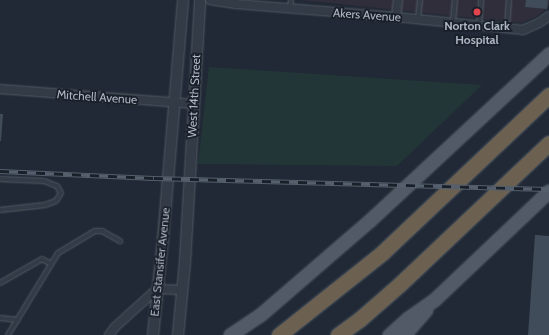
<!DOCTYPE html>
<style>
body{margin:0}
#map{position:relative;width:549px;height:335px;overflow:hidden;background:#202935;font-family:Cabin,sans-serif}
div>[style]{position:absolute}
.medical>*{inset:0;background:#2f2e3a}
.green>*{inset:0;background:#233637}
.building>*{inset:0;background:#414c5a}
.roads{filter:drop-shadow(0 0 1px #515964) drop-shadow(0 0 1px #515964)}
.service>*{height:4px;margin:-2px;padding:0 2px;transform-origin:2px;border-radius:2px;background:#333b46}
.minor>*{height:8px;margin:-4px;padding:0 4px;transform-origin:4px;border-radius:4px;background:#333b46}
.tertiary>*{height:10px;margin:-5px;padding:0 5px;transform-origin:5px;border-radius:5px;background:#333b46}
.primary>*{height:13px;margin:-6.5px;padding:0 6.5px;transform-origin:6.5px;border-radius:6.5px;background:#515a66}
.motorway>*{height:15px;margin:-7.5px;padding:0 7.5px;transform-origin:7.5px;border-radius:7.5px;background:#6c6150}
.rail>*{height:4.5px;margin-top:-2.25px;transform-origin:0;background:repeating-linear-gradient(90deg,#19202a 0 9px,#555f6d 0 18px);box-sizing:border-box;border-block:1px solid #555f6d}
.dots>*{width:11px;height:11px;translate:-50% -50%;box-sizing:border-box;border:2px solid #19202a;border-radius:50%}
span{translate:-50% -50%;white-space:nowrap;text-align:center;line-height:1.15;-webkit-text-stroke:3.5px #19202a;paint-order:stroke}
.street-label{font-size:12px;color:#adb6c3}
.poi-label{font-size:12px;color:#adb6c3;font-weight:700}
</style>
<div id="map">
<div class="medical">
<i style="clip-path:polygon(300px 0,549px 0,549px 6px,536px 17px,521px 23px)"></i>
</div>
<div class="green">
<i style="clip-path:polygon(209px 67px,482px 85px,397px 166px,198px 164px)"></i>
</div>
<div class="building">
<i style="clip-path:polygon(526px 0,548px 0,547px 9px,525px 7px)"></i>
<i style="clip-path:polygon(0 114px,3px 114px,1px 141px,0 141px)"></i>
<i style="clip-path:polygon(535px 235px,549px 236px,549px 335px,528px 335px)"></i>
</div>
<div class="roads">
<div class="service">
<i style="left:290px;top:9px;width:9px;rotate:-84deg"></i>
<i style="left:418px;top:19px;width:19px;rotate:-84deg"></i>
<i style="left:453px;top:22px;width:22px;rotate:-85deg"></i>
<i style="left:479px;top:25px;width:25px;rotate:-85deg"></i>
<i style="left:507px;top:28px;width:28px;rotate:-86deg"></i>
<i style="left:0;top:179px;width:44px;rotate:2.6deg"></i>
<i style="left:44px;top:181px;width:14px;rotate:21deg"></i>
<i style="left:57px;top:186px;width:8px;rotate:60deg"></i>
<i style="left:61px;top:193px;width:9px;rotate:122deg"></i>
<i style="left:56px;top:201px;width:12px;rotate:160deg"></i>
<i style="left:45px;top:205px;width:45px;rotate:173.7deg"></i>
<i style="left:0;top:283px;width:48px;rotate:-29.7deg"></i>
<i style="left:42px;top:259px;width:10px;rotate:29deg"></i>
<i style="left:0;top:318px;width:18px;rotate:6deg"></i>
<i style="left:8px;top:335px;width:96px;rotate:-58.6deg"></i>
<i style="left:58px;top:253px;width:43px;rotate:-30.7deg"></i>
<i style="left:95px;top:231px;width:7px"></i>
<i style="left:102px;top:231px;width:21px;rotate:29deg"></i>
</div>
<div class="minor">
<i style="left:210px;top:0;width:26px;rotate:9deg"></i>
<i style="left:236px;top:4px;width:161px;rotate:4.6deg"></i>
<i style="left:396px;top:17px;width:128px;rotate:5.8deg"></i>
<i style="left:523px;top:30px;width:17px;rotate:-24deg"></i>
<i style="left:539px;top:23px;width:12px;rotate:-35deg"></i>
<i style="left:396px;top:17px;width:17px;rotate:-83deg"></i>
<i style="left:0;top:89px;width:195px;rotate:4.4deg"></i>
<i style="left:109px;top:335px;width:10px;rotate:-53deg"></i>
<i style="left:115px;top:327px;width:57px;rotate:-42.1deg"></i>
<i style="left:157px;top:289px;width:26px;rotate:2deg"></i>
</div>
<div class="tertiary">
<i style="left:153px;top:335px;width:97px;rotate:-84.1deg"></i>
<i style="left:163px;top:239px;width:240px;rotate:-85.2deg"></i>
<i style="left:178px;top:335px;width:73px;rotate:-84.5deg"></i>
<i style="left:185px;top:262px;width:262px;rotate:-86.7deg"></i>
</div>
<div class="primary">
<i style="left:230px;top:335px;width:36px;rotate:-34deg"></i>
<i style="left:260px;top:315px;width:144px;rotate:-40.8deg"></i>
<i style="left:369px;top:221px;width:246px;rotate:-42.9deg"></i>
<i style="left:389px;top:335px;width:25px;rotate:-42deg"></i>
<i style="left:408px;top:318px;width:33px;rotate:-35deg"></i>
<i style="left:435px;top:299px;width:157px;rotate:-43.5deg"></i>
<i style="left:404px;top:335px;width:33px;rotate:-49deg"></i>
</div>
<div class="motorway">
<i style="left:279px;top:335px;width:132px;rotate:-38.5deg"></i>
<i style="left:382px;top:253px;width:230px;rotate:-43.4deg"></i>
<i style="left:338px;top:335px;width:27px;rotate:-36deg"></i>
<i style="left:360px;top:319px;width:53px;rotate:-41.2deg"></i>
<i style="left:400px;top:284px;width:205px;rotate:-43.4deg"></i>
</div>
</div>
<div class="rail">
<i style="left:0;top:171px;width:154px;rotate:2.6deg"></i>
<i style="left:154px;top:178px;width:395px;rotate:1.6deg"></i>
</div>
<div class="dots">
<i style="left:477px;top:12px;background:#e0444e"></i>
</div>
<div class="street-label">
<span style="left:367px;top:15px;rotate:4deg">Akers Avenue</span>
<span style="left:194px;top:96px;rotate:-87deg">West 14th Street</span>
<span style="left:97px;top:97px;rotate:4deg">Mitchell Avenue</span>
<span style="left:160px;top:262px;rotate:-84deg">East Stansifer Avenue</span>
</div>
<div class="poi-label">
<span style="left:477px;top:33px">Norton Clark<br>Hospital</span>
</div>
</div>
